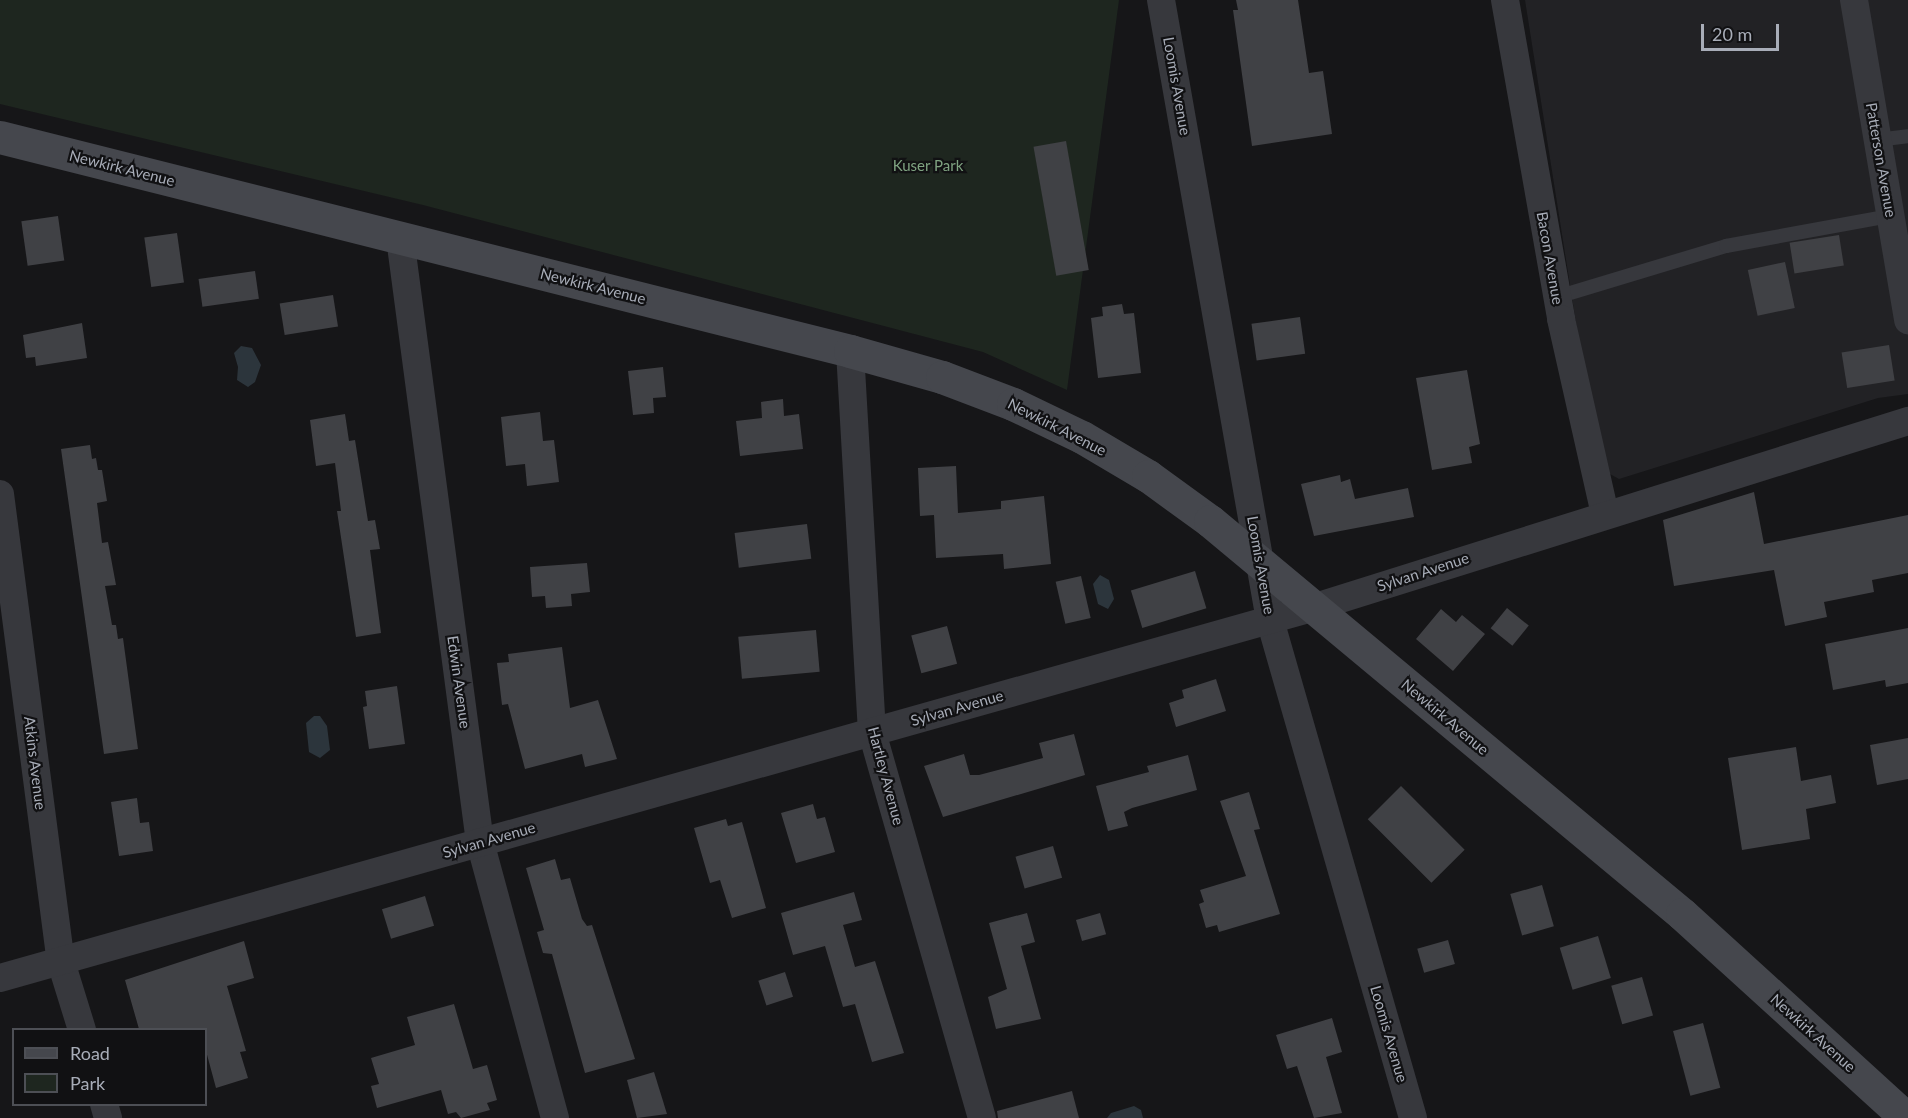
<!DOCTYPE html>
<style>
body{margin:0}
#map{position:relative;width:1908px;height:1118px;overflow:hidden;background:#161618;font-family:Lato,sans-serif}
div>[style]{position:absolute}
.built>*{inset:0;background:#222225}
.green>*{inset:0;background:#1e261f}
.water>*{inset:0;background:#2c353c}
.building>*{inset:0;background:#404145;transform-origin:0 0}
.lane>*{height:14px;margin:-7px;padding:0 7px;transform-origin:7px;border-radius:7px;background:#37383d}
.street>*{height:28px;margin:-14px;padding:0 14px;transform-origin:14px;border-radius:14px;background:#37383d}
.secondary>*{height:33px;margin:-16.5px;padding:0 16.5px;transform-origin:16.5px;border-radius:16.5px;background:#45474d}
span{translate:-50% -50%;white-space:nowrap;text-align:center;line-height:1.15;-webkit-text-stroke:4.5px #111113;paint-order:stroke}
.street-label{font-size:15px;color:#a8adb8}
.park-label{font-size:15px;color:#7fa381}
.legend{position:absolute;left:12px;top:1028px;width:195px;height:78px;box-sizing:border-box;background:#111113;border:2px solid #4d4f55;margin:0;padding:8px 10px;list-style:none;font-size:18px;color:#a8adb8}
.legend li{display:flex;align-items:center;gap:12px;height:30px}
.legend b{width:30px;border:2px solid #4d4f55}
.scale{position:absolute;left:1701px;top:24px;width:78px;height:27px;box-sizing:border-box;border:3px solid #a8adb8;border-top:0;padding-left:8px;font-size:18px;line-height:21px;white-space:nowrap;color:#a8adb8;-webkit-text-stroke:4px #111113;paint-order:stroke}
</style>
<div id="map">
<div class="built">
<i style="clip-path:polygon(1525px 0,1908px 0,1908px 394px,1878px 398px,1619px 479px,1610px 474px,1592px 424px)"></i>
</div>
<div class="green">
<i style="clip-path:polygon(0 0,1119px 0,1067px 390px,983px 352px,423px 205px,0 104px)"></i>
</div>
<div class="water">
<i style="clip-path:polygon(241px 346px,252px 348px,261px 365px,255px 382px,248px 387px,237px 380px,238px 367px,234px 353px)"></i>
<i style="clip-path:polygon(1100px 575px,1109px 580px,1114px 599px,1108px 609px,1098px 604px,1093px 584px)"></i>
<i style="clip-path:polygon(314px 716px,320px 716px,327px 726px,330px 750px,320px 758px,309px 752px,306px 723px)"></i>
<i style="clip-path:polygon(1134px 1106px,1141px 1110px,1143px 1118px,1107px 1118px,1111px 1113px)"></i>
</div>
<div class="building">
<i style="clip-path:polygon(1236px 0,1298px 0,1309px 73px,1323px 71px,1332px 134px,1252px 146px,1233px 10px,1238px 10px)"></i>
<i style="left:1066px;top:141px;width:131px;height:33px;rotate:80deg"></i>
<i style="left:58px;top:216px;width:45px;height:37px;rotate:82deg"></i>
<i style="left:177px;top:233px;width:50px;height:33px;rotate:82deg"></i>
<i style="left:1839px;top:235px;width:31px;height:50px;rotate:81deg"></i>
<i style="left:1785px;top:262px;width:47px;height:38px;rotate:78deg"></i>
<i style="left:255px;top:271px;width:28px;height:57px;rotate:82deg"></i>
<i style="left:333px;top:295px;width:32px;height:54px;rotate:81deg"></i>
<i style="clip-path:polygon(1122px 304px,1124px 314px,1134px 313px,1141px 373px,1098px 378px,1091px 318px,1103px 316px,1102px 307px)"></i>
<i style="left:1300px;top:317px;width:37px;height:49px;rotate:82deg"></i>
<i style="clip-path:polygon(82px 323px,87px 358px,36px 366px,35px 357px,26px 358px,23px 335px)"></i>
<i style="left:1889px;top:345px;width:36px;height:48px;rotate:81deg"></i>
<i style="clip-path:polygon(663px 367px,666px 397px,653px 398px,654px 413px,633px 415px,628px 371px)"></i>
<i style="clip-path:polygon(1467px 370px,1480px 444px,1469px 447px,1472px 463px,1432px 470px,1416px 378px)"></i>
<i style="clip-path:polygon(783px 399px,784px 416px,799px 414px,803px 449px,740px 456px,736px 421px,762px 418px,761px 402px)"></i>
<i style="clip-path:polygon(540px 412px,543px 441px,554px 440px,559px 482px,527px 486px,525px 464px,506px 466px,501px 417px)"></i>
<i style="clip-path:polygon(345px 414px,349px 441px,355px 440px,368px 521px,375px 520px,380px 549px,370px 550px,381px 633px,356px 637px,337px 511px,341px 511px,335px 463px,316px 466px,310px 420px)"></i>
<i style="clip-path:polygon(90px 445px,92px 459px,96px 458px,98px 470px,102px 470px,107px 501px,97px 503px,102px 543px,108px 542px,116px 585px,105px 586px,112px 625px,116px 625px,118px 639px,123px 638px,138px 749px,104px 754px,61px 449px)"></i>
<i style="clip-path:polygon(956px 466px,958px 513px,1001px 509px,1001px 501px,1044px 496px,1051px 564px,1004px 569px,1003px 554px,936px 558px,934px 515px,920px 516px,918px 468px)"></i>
<i style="clip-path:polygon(1340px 475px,1341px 482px,1350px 479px,1355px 499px,1408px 488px,1414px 517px,1314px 536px,1301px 484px)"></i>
<i style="clip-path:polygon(1754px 492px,1764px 544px,1908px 515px,1908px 573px,1872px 580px,1874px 592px,1824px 602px,1827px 617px,1785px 626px,1774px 570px,1674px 586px,1663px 520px)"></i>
<i style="left:807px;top:524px;width:35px;height:73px;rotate:83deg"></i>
<i style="clip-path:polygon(587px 563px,590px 592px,571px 594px,572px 606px,546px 608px,545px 596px,532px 597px,530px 567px)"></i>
<i style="left:1195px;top:571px;width:39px;height:67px;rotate:73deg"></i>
<i style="left:1081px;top:576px;width:43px;height:26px;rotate:77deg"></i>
<i style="left:1507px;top:608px;width:28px;height:26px;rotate:39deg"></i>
<i style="clip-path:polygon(1441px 609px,1456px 622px,1462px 615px,1485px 634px,1453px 671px,1416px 639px)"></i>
<i style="left:947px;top:626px;width:39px;height:37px;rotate:75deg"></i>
<i style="clip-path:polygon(1908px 628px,1908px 683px,1886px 687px,1885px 680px,1833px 690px,1825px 644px)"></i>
<i style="left:816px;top:630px;width:42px;height:78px;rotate:85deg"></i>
<i style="clip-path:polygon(562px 647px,570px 708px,598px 700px,617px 759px,585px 767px,582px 754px,525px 769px,508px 704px,502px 705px,497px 663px,509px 662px,508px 654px)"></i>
<i style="clip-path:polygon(1216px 679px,1226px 711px,1176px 727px,1169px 703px,1184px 698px,1182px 690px)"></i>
<i style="clip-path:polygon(397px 686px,405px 744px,369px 749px,363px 707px,367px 706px,365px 691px)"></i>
<i style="clip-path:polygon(1074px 734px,1085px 775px,943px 817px,924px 766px,964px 754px,970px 775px,979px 775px,1043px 758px,1039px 743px)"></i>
<i style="clip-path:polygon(1908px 738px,1908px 779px,1877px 785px,1870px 745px)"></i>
<i style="clip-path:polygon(1796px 747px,1801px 781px,1831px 775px,1836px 803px,1806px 809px,1810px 839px,1742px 850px,1728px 758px)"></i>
<i style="clip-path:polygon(1188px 755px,1197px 790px,1132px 808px,1124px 812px,1128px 826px,1108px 831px,1096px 786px,1149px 772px,1147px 766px)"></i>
<i style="left:1401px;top:786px;width:90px;height:47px;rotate:45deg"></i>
<i style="clip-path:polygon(1249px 792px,1260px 829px,1254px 830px,1280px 914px,1219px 932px,1217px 925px,1206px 928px,1199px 904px,1204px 902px,1200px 890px,1246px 876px,1220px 801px)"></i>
<i style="clip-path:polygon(137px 798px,140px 823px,149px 822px,153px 851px,119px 856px,111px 802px)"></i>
<i style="clip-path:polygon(813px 804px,817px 819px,825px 817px,835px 852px,796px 863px,781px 813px)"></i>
<i style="clip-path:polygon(726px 819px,728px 826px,742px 822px,766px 908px,732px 918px,720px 880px,710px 883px,694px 828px)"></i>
<i style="left:1053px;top:846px;width:33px;height:39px;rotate:74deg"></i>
<i style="clip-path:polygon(555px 859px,561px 880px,570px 878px,582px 919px,587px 926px,592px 925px,635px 1059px,585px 1073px,552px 954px,543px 953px,537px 932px,544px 930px,526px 868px)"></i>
<i style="left:1542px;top:885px;width:43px;height:33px;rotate:74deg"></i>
<i style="clip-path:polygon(854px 892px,862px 920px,843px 925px,855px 967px,875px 961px,904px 1053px,872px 1062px,855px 1004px,843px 1007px,825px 946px,793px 955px,781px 913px)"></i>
<i style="left:425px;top:896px;width:31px;height:45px;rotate:73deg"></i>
<i style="clip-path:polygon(1027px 913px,1035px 942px,1021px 946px,1041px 1019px,996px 1029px,988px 997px,1007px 989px,989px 923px)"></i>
<i style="left:1100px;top:913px;width:22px;height:25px;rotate:74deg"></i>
<i style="left:1598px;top:936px;width:44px;height:40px;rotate:73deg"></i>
<i style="left:1448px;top:940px;width:25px;height:32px;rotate:74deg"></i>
<i style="clip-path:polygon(244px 941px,254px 978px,227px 986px,246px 1051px,240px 1052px,248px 1078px,216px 1088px,206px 1051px,206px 1029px,139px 1029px,125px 980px)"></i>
<i style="left:785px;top:972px;width:26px;height:28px;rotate:72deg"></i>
<i style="left:1642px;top:977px;width:40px;height:32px;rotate:74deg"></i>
<i style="clip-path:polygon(454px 1004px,473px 1069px,487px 1065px,497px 1100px,487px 1103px,490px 1110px,461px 1118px,456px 1112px,448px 1114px,441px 1090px,377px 1108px,371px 1086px,379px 1084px,371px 1058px,415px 1045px,407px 1017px)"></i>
<i style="clip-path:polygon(1332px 1018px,1342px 1052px,1326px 1057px,1342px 1113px,1314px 1118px,1297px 1066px,1287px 1069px,1276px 1035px)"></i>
<i style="left:1703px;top:1023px;width:67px;height:31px;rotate:75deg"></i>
<i style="clip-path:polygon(654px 1072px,667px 1114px,637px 1118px,627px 1080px)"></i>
<i style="clip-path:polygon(1072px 1091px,1079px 1118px,998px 1118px,997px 1111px)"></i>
</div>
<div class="lane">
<i style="left:1877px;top:140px;width:31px;rotate:-7deg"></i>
<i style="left:1557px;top:297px;width:177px;rotate:-16.8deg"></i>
<i style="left:1726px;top:246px;width:167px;rotate:-10.4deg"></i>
</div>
<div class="street">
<i style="left:1161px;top:0;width:630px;rotate:80.03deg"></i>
<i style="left:1270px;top:620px;width:518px;rotate:73.98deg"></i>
<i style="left:1505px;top:0;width:324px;rotate:80deg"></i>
<i style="left:1561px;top:319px;width:200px;rotate:77.3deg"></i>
<i style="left:1854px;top:0;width:325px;rotate:80.4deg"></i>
<i style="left:400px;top:238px;width:609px;rotate:82.46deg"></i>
<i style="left:480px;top:842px;width:286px;rotate:74.8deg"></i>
<i style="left:850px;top:351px;width:382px;rotate:86.7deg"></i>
<i style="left:872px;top:732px;width:401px;rotate:74.1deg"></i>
<i style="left:0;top:494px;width:472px;rotate:82.6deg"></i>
<i style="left:61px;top:962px;width:71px;rotate:72.8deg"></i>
<i style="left:0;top:978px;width:1363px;rotate:-15.75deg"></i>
<i style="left:1312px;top:608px;width:625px;rotate:-17.42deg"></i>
<i style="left:104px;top:1104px;width:15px;rotate:74deg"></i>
</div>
<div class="secondary">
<i style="left:0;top:137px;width:877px;rotate:14.13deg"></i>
<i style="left:850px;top:351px;width:96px;rotate:15.8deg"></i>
<i style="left:942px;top:377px;width:76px;rotate:20.8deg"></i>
<i style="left:1013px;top:404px;width:76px;rotate:25.6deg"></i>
<i style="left:1082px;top:437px;width:77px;rotate:30.6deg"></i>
<i style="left:1148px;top:476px;width:77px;rotate:36deg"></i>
<i style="left:1210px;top:521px;width:614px;rotate:39.78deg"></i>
<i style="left:1682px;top:914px;width:303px;rotate:42.3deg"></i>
</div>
<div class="street-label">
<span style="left:1177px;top:86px;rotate:80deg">Loomis Avenue</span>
<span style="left:1881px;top:160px;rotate:80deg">Patterson Avenue</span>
<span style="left:122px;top:168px;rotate:14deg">Newkirk Avenue</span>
<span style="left:1550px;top:258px;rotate:80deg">Bacon Avenue</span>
<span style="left:593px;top:286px;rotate:14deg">Newkirk Avenue</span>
<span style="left:1057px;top:427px;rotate:27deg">Newkirk Avenue</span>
<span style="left:1261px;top:565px;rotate:80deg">Loomis Avenue</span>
<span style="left:1423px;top:572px;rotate:-18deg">Sylvan Avenue</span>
<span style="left:459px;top:682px;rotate:82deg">Edwin Avenue</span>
<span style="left:957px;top:708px;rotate:-16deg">Sylvan Avenue</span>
<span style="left:1445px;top:717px;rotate:40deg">Newkirk Avenue</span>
<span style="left:35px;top:763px;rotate:83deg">Atkins Avenue</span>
<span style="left:886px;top:776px;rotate:75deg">Hartley Avenue</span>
<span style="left:489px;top:840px;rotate:-16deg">Sylvan Avenue</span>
<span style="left:1813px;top:1033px;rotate:42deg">Newkirk Avenue</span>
<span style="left:1389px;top:1034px;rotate:74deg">Loomis Avenue</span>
</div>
<div class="park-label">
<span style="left:928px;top:166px">Kuser Park</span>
</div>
<ul class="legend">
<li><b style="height:8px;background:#45474d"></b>Road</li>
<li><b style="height:16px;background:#1e261f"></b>Park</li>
</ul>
<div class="scale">20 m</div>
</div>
